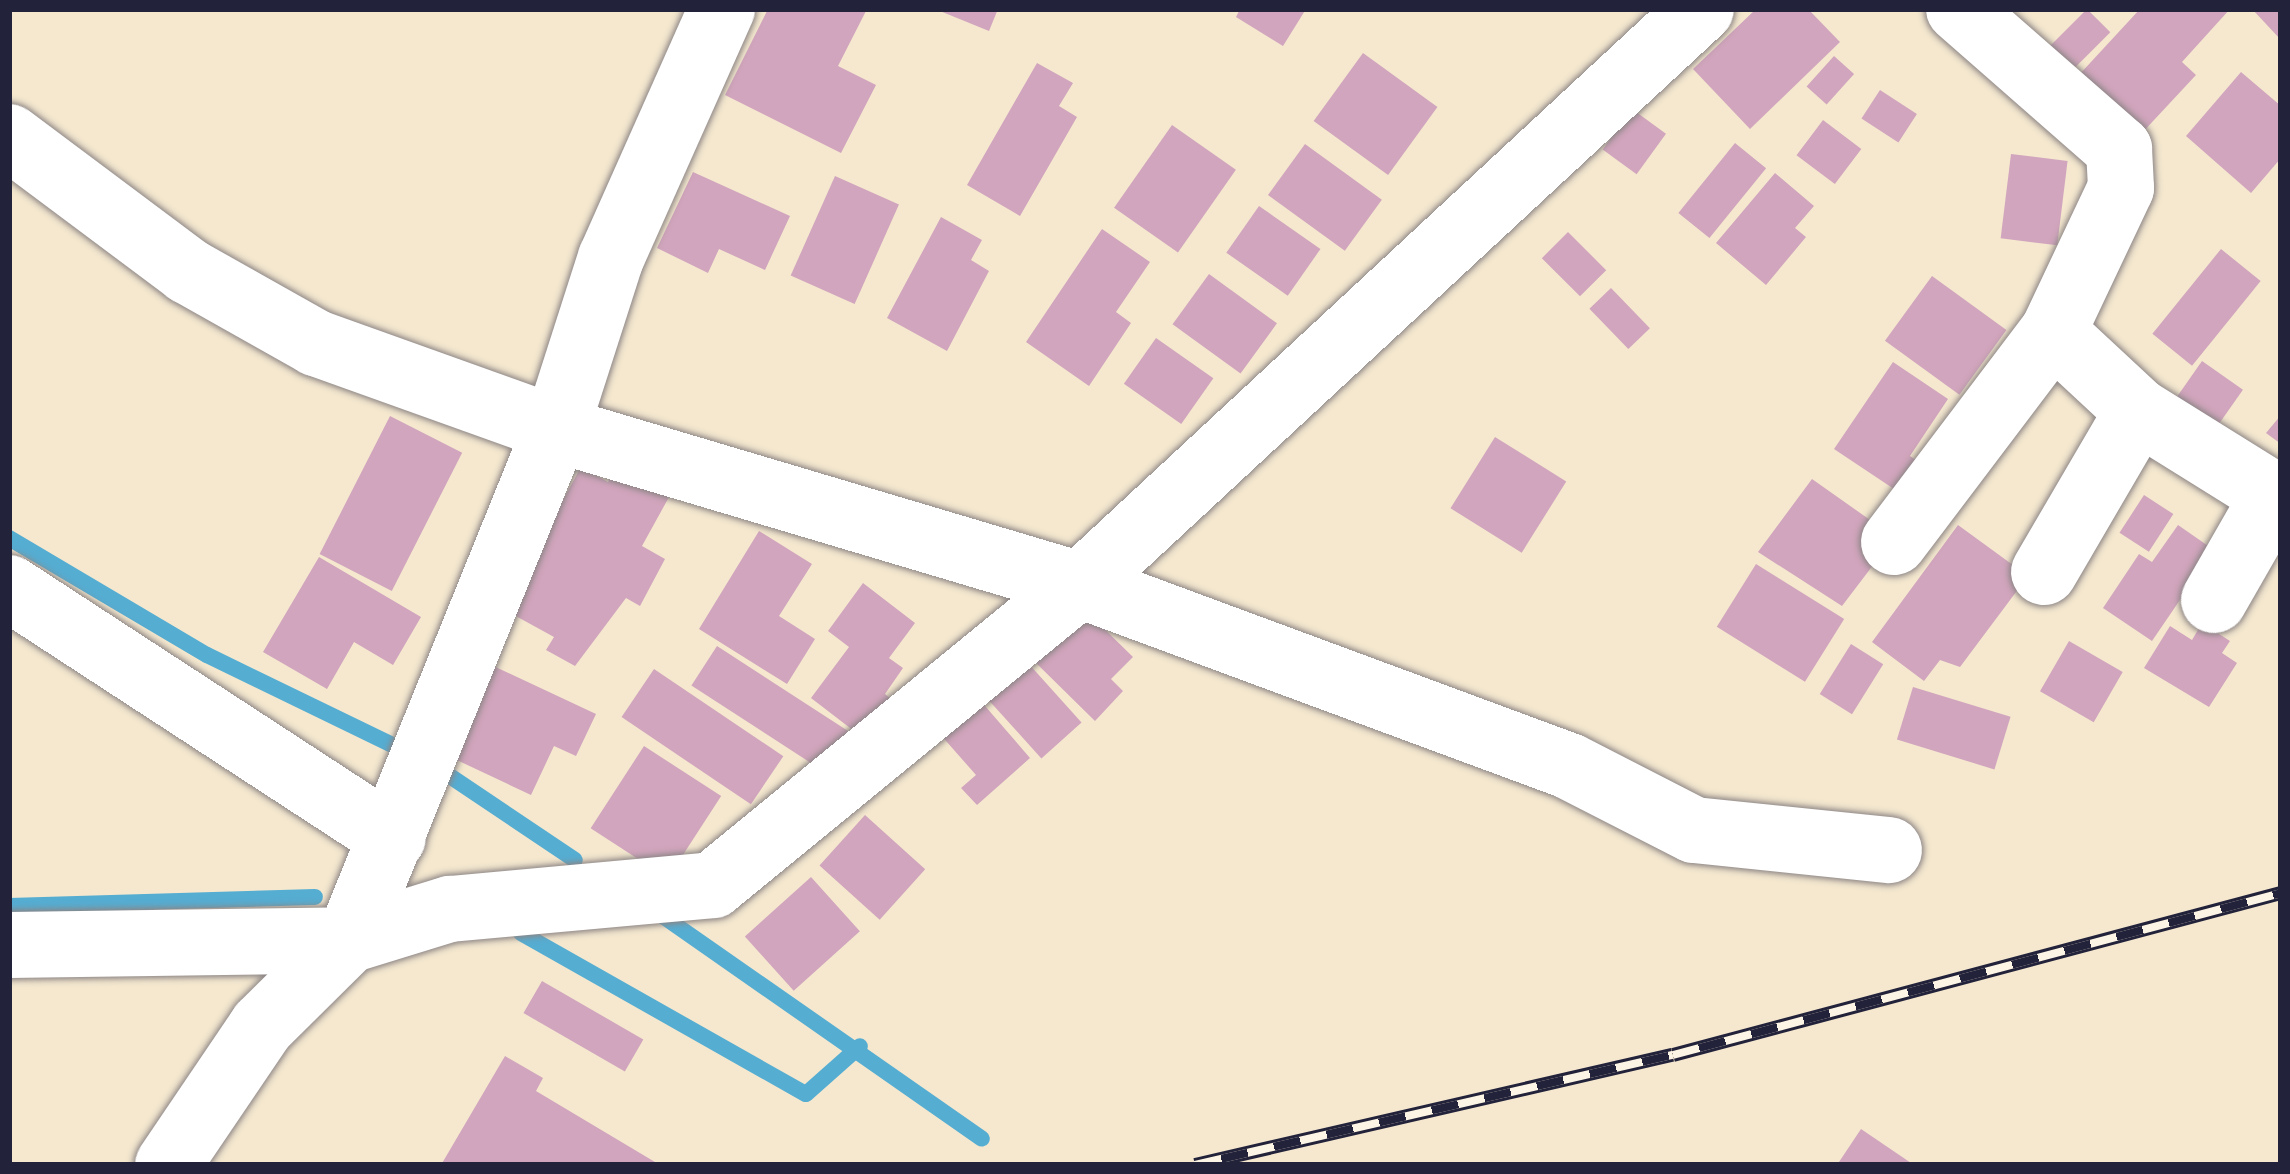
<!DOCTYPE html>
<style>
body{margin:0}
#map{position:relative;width:2290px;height:1174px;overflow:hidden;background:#f5e8cf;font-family:Delius,sans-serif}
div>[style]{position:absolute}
.stream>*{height:16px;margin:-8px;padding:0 8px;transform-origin:8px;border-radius:8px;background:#55add2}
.building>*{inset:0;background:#d1a5bd;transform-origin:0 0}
.roads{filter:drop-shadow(0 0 3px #8c8585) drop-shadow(0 0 3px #8c8585)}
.minor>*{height:66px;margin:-33px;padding:0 33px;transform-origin:33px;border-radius:33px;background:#fff}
.rail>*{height:14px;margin-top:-7px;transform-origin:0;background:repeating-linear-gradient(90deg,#fcf5e5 0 27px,#22223b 0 54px);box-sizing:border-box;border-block:3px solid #22223b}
span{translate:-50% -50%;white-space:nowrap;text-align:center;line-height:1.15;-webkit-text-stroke:9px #fcf5e5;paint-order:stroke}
.frame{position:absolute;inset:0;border:12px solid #22223b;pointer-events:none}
</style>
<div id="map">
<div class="stream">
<i style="left:9px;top:538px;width:230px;rotate:30.6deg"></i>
<i style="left:207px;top:655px;width:225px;rotate:25.9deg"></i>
<i style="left:432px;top:764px;width:172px;rotate:33.9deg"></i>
<i style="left:9px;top:906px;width:306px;rotate:-1.7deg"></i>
<i style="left:657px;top:912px;width:396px;rotate:34.9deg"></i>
<i style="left:521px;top:933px;width:327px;rotate:29.5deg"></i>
<i style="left:806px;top:1094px;width:72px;rotate:-41.6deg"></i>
</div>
<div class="building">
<i style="clip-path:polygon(768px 9px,866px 11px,838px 66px,876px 85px,841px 153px,725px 95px)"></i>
<i style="clip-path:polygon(935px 9px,998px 9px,989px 31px)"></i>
<i style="clip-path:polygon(1240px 9px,1306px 9px,1283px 46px,1236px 17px)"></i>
<i style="clip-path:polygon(1756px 9px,1808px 9px,1840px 42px,1750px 129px,1693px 69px)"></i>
<i style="left:2087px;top:9px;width:33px;height:52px;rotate:45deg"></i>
<i style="clip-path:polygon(2140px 9px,2230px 9px,2182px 62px,2196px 75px,2141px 134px,2078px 76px)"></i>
<i style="clip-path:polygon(2252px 9px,2281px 9px,2281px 40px)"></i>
<i style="left:1363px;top:53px;width:92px;height:84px;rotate:36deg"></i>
<i style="left:1834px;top:56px;width:27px;height:41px;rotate:42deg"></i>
<i style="clip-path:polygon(1037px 63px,1073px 83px,1059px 106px,1077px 117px,1020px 216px,967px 185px)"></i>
<i style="clip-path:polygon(2241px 72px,2281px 106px,2281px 158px,2251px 193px,2186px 136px)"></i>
<i style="left:1880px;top:90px;width:44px;height:34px;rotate:33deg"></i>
<i style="left:1632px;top:109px;width:42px;height:50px;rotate:36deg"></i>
<i style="left:1823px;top:120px;width:48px;height:44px;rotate:37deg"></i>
<i style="left:1172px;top:125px;width:78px;height:101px;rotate:35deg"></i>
<i style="left:1735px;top:143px;width:40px;height:90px;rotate:39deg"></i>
<i style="left:1305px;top:144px;width:95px;height:63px;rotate:36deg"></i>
<i style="left:2011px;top:154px;width:57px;height:85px;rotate:7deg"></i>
<i style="clip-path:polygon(693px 172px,790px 216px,765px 270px,719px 249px,708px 273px,657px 248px)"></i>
<i style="clip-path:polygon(1775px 173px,1814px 206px,1795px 228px,1806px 237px,1766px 285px,1716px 243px)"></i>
<i style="left:835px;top:176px;width:70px;height:109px;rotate:24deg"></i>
<i style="left:1259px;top:206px;width:75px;height:57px;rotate:35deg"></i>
<i style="clip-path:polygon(941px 217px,982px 240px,971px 260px,989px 271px,947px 351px,887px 318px)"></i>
<i style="clip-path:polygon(1102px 229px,1150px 262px,1116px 312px,1131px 323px,1089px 386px,1026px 342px)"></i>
<i style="left:1568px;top:232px;width:54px;height:37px;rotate:45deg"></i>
<i style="left:2221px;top:249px;width:51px;height:109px;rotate:39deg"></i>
<i style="left:1209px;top:274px;width:84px;height:62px;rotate:36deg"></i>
<i style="left:1932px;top:276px;width:92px;height:80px;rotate:36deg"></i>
<i style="left:1611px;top:288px;width:56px;height:30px;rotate:46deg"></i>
<i style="left:1156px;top:338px;width:70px;height:56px;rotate:35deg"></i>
<i style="left:2202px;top:361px;width:50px;height:46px;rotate:35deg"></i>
<i style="clip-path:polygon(1893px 362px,1948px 399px,1910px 456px,1923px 465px,1903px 495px,1834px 449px)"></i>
<i style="clip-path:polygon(2281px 415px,2281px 444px,2266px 433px)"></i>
<i style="left:390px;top:416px;width:81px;height:155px;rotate:27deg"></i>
<i style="left:1495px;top:437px;width:84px;height:84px;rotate:32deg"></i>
<i style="clip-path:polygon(621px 459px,674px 488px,642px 546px,665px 559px,640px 606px,626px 598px,575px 666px,546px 650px,554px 637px,503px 609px,581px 467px,608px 482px)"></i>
<i style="clip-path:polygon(1812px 479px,1880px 527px,1862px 554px,1877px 560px,1842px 606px,1758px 552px)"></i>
<i style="left:2144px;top:495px;width:35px;height:45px;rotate:33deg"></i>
<i style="clip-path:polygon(1958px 525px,2028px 576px,1960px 667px,1940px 660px,1924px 681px,1872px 642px)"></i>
<i style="clip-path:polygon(2178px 525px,2214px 550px,2152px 641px,2103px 608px,2139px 554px,2152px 562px)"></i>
<i style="clip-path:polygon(759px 531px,812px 564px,779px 616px,815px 639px,787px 684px,699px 629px)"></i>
<i style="clip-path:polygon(319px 557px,421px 617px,393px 665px,354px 642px,327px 689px,263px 652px)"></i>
<i style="left:1756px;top:564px;width:104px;height:74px;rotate:32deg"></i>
<i style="clip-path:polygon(863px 583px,915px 623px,889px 658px,903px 668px,885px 694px,896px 703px,867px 741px,811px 698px,849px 647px,828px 631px)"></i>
<i style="clip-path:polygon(1083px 608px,1133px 657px,1111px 679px,1123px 691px,1095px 721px,1033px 660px)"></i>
<i style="clip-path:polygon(2202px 623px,2230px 641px,2222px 653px,2237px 663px,2209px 707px,2144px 668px,2170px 626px,2192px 640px)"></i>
<i style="left:2069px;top:641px;width:62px;height:58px;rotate:30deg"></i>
<i style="left:1851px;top:644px;width:38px;height:59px;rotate:32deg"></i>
<i style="left:717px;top:646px;width:159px;height:47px;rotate:33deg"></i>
<i style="clip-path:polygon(487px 663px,596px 714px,576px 756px,554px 746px,531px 795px,444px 754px)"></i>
<i style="left:1028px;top:663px;width:80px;height:54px;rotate:48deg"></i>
<i style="left:654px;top:669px;width:156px;height:58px;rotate:34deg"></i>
<i style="left:1913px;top:687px;width:102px;height:55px;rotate:17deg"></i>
<i style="clip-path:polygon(979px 699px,1030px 758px,977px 805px,961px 788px,976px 775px,939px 733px)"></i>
<i style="left:644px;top:746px;width:92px;height:98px;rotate:33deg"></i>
<i style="left:865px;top:815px;width:81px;height:68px;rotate:42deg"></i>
<i style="left:811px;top:877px;width:73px;height:89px;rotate:48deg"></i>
<i style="left:542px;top:981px;width:117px;height:37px;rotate:30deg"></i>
<i style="clip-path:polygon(505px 1056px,543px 1078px,536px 1091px,660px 1165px,441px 1165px)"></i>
<i style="clip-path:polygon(1861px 1129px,1914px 1165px,1837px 1165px)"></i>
</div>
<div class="roads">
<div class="minor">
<i style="left:1959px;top:9px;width:213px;rotate:41.2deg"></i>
<i style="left:2119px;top:149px;width:39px;rotate:87deg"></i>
<i style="left:2121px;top:188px;width:159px;rotate:115.3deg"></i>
<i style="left:2053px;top:332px;width:116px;rotate:42.9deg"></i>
<i style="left:2138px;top:411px;width:168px;rotate:31.9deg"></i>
<i style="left:9px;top:137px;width:224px;rotate:36.8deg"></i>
<i style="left:188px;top:271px;width:147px;rotate:29.4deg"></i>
<i style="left:316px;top:343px;width:255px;rotate:19.7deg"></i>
<i style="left:556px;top:429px;width:547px;rotate:16.58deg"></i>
<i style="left:1080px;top:585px;width:521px;rotate:20.31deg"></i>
<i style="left:1569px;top:766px;width:140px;rotate:27.1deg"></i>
<i style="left:1694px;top:830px;width:196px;rotate:5.9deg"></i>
<i style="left:1894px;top:542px;width:263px;rotate:-52.9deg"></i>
<i style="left:2044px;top:572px;width:186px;rotate:-59.7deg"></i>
<i style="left:9px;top:588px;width:458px;rotate:33.1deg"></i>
<i style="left:2214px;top:600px;width:119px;rotate:-60.2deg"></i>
<i style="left:9px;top:945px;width:340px;rotate:-0.8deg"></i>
<i style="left:349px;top:940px;width:106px;rotate:-17.1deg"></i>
<i style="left:450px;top:909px;width:264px;rotate:-5.2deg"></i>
<i style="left:713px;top:885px;width:474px;rotate:-39.3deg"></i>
<i style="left:1080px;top:585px;width:847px;rotate:-42.85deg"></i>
<i style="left:168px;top:1165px;width:168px;rotate:-55.9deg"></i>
<i style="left:262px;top:1026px;width:122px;rotate:-44.7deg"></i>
<i style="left:349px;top:940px;width:551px;rotate:-67.95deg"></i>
<i style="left:556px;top:429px;width:180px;rotate:-72.2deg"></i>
<i style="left:611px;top:258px;width:273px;rotate:-66deg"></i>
</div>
</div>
<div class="rail">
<i style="left:1195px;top:1165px;width:490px;rotate:-13deg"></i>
<i style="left:1673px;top:1055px;width:629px;rotate:-14.92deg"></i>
</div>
<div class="frame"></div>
</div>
